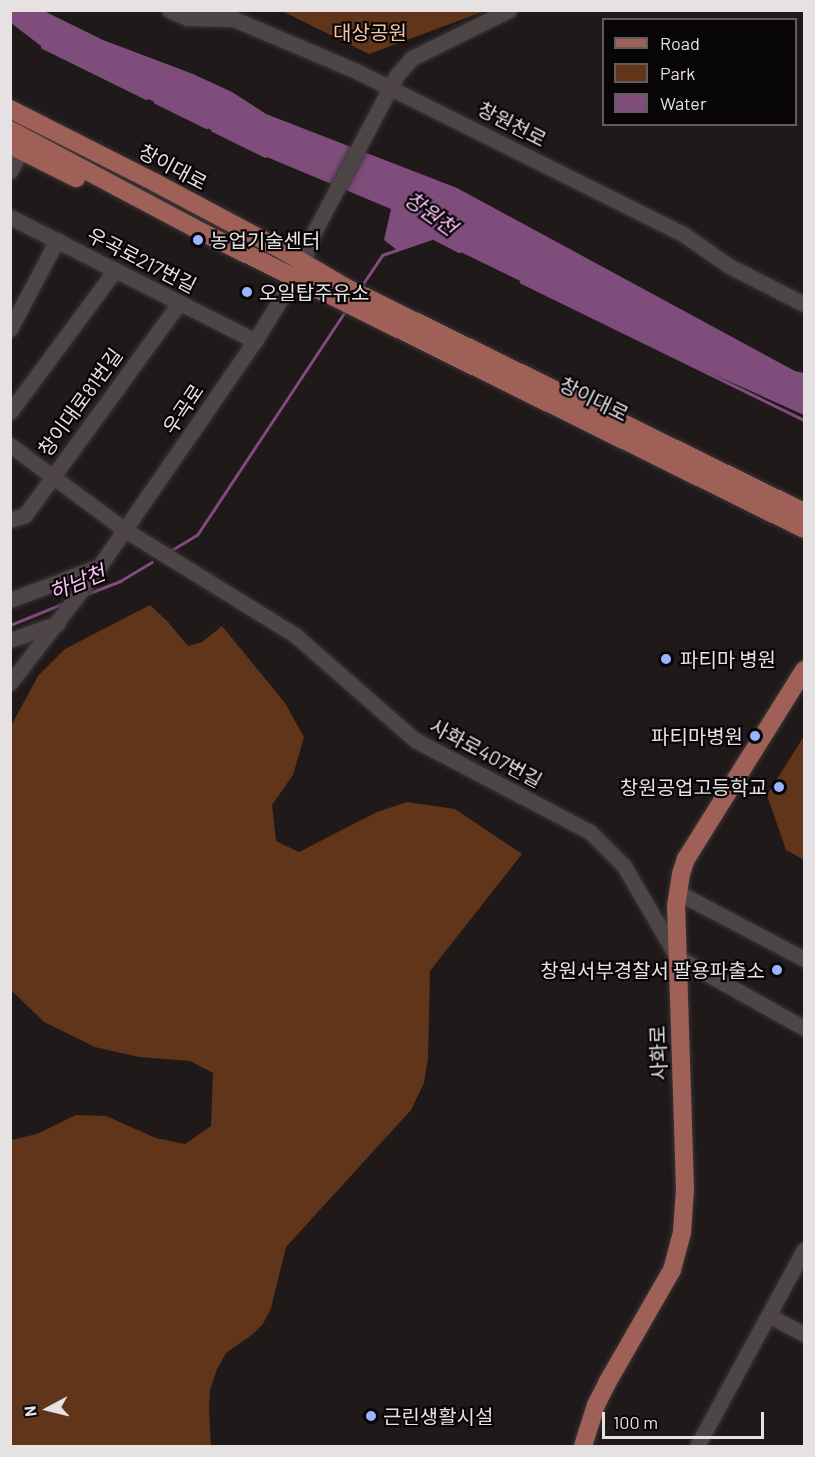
<!DOCTYPE html>
<meta charset="utf-8">
<style>
body{margin:0}
#map{position:relative;width:815px;height:1457px;overflow:hidden;background:#20191a;font-family:Barlow,"Noto Sans KR",sans-serif}
div>[style]{position:absolute}
.green>*{inset:0;background:#613519}
.water>*{inset:0;background:#7e4d7b}
.stream>*{height:3px;margin:-1.5px;padding:0 1.5px;transform-origin:1.5px;border-radius:1.5px;background:#7e4d7b}
.roads{filter:drop-shadow(0 0 2px #3a3536) drop-shadow(0 0 2px #3a3536)}
.minor>*{height:15px;margin:-7.5px;padding:0 7.5px;transform-origin:7.5px;border-radius:7.5px;background:#4e4546}
.major>*{height:18px;margin:-9px;padding:0 9px;transform-origin:9px;border-radius:9px;background:#9f6057}
.dots>*{width:16px;height:16px;translate:-50% -50%;box-sizing:border-box;border:3px solid #080506;border-radius:50%}
span{translate:-50% -50%;white-space:nowrap;text-align:center;line-height:1.15;-webkit-text-stroke:4.5px #080506;paint-order:stroke}
.park-label{font-size:20px;color:#f9c3a5}
.street-label{font-size:20px;color:#e6e1e2}
.poi-label{font-size:20px;color:#e6e1e2}
.left{translate:0 -50%;text-align:left}
.right{translate:-100% -50%;text-align:right}
.water-label{font-size:21px;color:#fcc0f8;font-style:italic}
.frame{position:absolute;inset:0;border:12px solid #e6e1e2;pointer-events:none}
.legend{position:absolute;left:602px;top:18px;width:195px;height:108px;box-sizing:border-box;background:#080506;border:2px solid #615d5e;margin:0;padding:8px 10px;list-style:none;font-size:18px;color:#e6e1e2}
.legend li{display:flex;align-items:center;gap:12px;height:30px}
.legend b{width:30px;border:2px solid #615d5e}
.north{position:absolute;left:18px;top:1379px;width:60px;height:60px;-webkit-text-stroke:4px #080506;paint-order:stroke;rotate:263deg;font-size:16px;font-weight:700;line-height:24px;text-align:center;color:#e6e1e2}
.north::after{content:'';display:block;margin:auto;width:21px;height:27px;background:#e6e1e2;clip-path:polygon(50% 0,100% 100%,50% 72%,0 100%)}
.scale{position:absolute;left:602px;top:1412px;width:162px;height:27px;box-sizing:border-box;border:3px solid #e6e1e2;border-top:0;padding-left:8px;font-size:18px;line-height:21px;white-space:nowrap;color:#e6e1e2;-webkit-text-stroke:4px #080506;paint-order:stroke}
</style>
<div id="map">
<div class="green">
<i style="clip-path:polygon(282px 11px,282px 10px,485px 11px,369px 54px)"></i>
<i style="clip-path:polygon(150px 605px,167px 621px,188px 646px,202px 642px,222px 626px,285px 703px,304px 737px,293px 775px,272px 805px,276px 841px,299px 852px,377px 812px,407px 802px,455px 809px,522px 854px,430px 971px,428px 1058px,424px 1083px,411px 1110px,286px 1247px,271px 1308px,263px 1324px,253px 1334px,226px 1353px,217px 1369px,210px 1390px,209px 1408px,211px 1446px,11px 1446px,11px 1140px,37px 1134px,76px 1115px,106px 1116px,156px 1138px,185px 1144px,211px 1126px,213px 1073px,190px 1061px,139px 1057px,95px 1047px,44px 1022px,11px 990px,11px 726px,38px 676px,65px 649px)"></i>
<i style="clip-path:polygon(804px 736px,804px 860px,786px 850px,767px 795px)"></i>
</div>
<div class="water">
<i style="clip-path:polygon(10px 11px,44px 11px,103px 40px,193px 74px,232px 92px,266px 114px,457px 188px,795px 371px,804px 373px,804px 415px,688px 363px,432px 238px,397px 250px,384px 240px,391px 209px,262px 155px,41px 46px,11px 23px)"></i>
</div>
<div class="stream">
<i style="left:42px;top:47px;width:116px;rotate:26.1deg"></i>
<i style="left:155px;top:102px;width:57px;rotate:26.1deg"></i>
<i style="left:212px;top:130px;width:59px;rotate:26.1deg"></i>
<i style="left:435px;top:239px;width:27px;rotate:27deg"></i>
<i style="left:521px;top:282px;width:315px;rotate:26deg"></i>
<i style="left:360px;top:288px;width:40px;rotate:-56deg"></i>
<i style="left:382px;top:255px;width:53px;rotate:-18.8deg"></i>
<i style="left:170px;top:551px;width:31px;rotate:-31deg"></i>
<i style="left:197px;top:535px;width:268px;rotate:-56.5deg"></i>
<i style="left:84px;top:595px;width:39px;rotate:-21deg"></i>
<i style="left:120px;top:581px;width:37px;rotate:-31deg"></i>
<i style="left:10px;top:625px;width:58px;rotate:-22.2deg"></i>
</div>
<div class="roads">
<div class="minor">
<i style="left:169px;top:10px;width:20px;rotate:24deg"></i>
<i style="left:187px;top:18px;width:11px;rotate:-135deg"></i>
<i style="left:187px;top:18px;width:47px;rotate:1.2deg"></i>
<i style="left:234px;top:19px;width:135px;rotate:23.1deg"></i>
<i style="left:358px;top:72px;width:363px;rotate:26.5deg"></i>
<i style="left:683px;top:234px;width:56px;rotate:34.8deg"></i>
<i style="left:729px;top:266px;width:84px;rotate:26.9deg"></i>
<i style="left:10px;top:171px;width:23px;rotate:-61deg"></i>
<i style="left:10px;top:217px;width:275px;rotate:26.8deg"></i>
<i style="left:10px;top:329px;width:101px;rotate:-62.2deg"></i>
<i style="left:10px;top:412px;width:177px;rotate:-53.5deg"></i>
<i style="left:10px;top:445px;width:143px;rotate:36.5deg"></i>
<i style="left:125px;top:530px;width:200px;rotate:31.7deg"></i>
<i style="left:295px;top:635px;width:159px;rotate:41.2deg"></i>
<i style="left:415px;top:740px;width:198px;rotate:27.7deg"></i>
<i style="left:590px;top:832px;width:48px;rotate:45deg"></i>
<i style="left:624px;top:866px;width:105px;rotate:59.8deg"></i>
<i style="left:677px;top:957px;width:145px;rotate:29.2deg"></i>
<i style="left:10px;top:520px;width:16px;rotate:-18deg"></i>
<i style="left:25px;top:515px;width:262px;rotate:-54deg"></i>
<i style="left:10px;top:600px;width:96px;rotate:-20.7deg"></i>
<i style="left:10px;top:640px;width:51px;rotate:-19.5deg"></i>
<i style="left:10px;top:683px;width:138px;rotate:-52.4deg"></i>
<i style="left:94px;top:574px;width:283px;rotate:-55.4deg"></i>
<i style="left:255px;top:341px;width:90px;rotate:-58.6deg"></i>
<i style="left:302px;top:264px;width:32px;rotate:-70deg"></i>
<i style="left:313px;top:234px;width:180px;rotate:-62.2deg"></i>
<i style="left:397px;top:75px;width:23px;rotate:-49deg"></i>
<i style="left:412px;top:58px;width:108px;rotate:-26.3deg"></i>
<i style="left:677px;top:892px;width:144px;rotate:27.8deg"></i>
<i style="left:770px;top:1316px;width:38px;rotate:28deg"></i>
<i style="left:697px;top:1446px;width:223px;rotate:-61.4deg"></i>
</div>
<div class="major">
<i style="left:10px;top:109px;width:161px;rotate:26.9deg"></i>
<i style="left:154px;top:182px;width:145px;rotate:28deg"></i>
<i style="left:282px;top:250px;width:71px;rotate:30.5deg"></i>
<i style="left:343px;top:286px;width:513px;rotate:26.12deg"></i>
<i style="left:10px;top:130px;width:217px;rotate:28deg"></i>
<i style="left:202px;top:232px;width:671px;rotate:26.26deg"></i>
<i style="left:10px;top:145px;width:74px;rotate:26.6deg"></i>
<i style="left:583px;top:1446px;width:43px;rotate:-72.4deg"></i>
<i style="left:596px;top:1405px;width:25px;rotate:-63deg"></i>
<i style="left:607px;top:1383px;width:130px;rotate:-60.1deg"></i>
<i style="left:672px;top:1270px;width:39px;rotate:-75deg"></i>
<i style="left:682px;top:1232px;width:43px;rotate:-86deg"></i>
<i style="left:685px;top:1189px;width:283px;rotate:-91.8deg"></i>
<i style="left:676px;top:906px;width:32px;rotate:-81deg"></i>
<i style="left:681px;top:874px;width:16px;rotate:-72deg"></i>
<i style="left:686px;top:859px;width:223px;rotate:-58deg"></i>
</div>
</div>
<div class="dots">
<i style="left:198px;top:240px;background:#99b5fd"></i>
<i style="left:247px;top:292px;background:#99b5fd"></i>
<i style="left:666px;top:659px;background:#99b5fd"></i>
<i style="left:755px;top:736px;background:#99b5fd"></i>
<i style="left:779px;top:787px;background:#99b5fd"></i>
<i style="left:777px;top:970px;background:#99b5fd"></i>
<i style="left:371px;top:1416px;background:#99b5fd"></i>
</div>
<div class="park-label">
<span style="left:370px;top:32px">대상공원</span>
</div>
<div class="street-label">
<span style="left:512px;top:124px;rotate:27deg">창원천로</span>
<span style="left:173px;top:167px;rotate:28deg">창이대로</span>
<span style="left:142px;top:260px;rotate:27deg">우곡로217번길</span>
<span style="left:594px;top:399px;rotate:26deg">창이대로</span>
<span style="left:80px;top:402px;rotate:-54deg">창이대로81번길</span>
<span style="left:183px;top:409px;rotate:-56deg">우곡로</span>
<span style="left:486px;top:753px;rotate:28deg">사화로407번길</span>
<span style="left:658px;top:1053px;rotate:-92deg">사화로</span>
</div>
<div class="poi-label">
<span class="left" style="left:210px;top:240px">농업기술센터</span>
<span class="left" style="left:259px;top:292px">오일탑주유소</span>
<span class="left" style="left:680px;top:659px">파티마 병원</span>
<span class="right" style="left:743px;top:736px">파티마병원</span>
<span class="right" style="left:767px;top:787px">창원공업고등학교</span>
<span class="right" style="left:765px;top:970px">창원서부경찰서 팔용파출소</span>
<span class="left" style="left:383px;top:1416px">근린생활시설</span>
</div>
<div class="water-label">
<span style="left:431px;top:213px;rotate:36deg">창원천</span>
<span style="left:77px;top:582px;rotate:-22deg">하남천</span>
</div>
<div class="frame"></div>
<ul class="legend">
<li><b style="height:8px;background:#9f6057"></b>Road</li>
<li><b style="height:16px;background:#613519"></b>Park</li>
<li><b style="height:16px;background:#7e4d7b"></b>Water</li>
</ul>
<div class="north">N</div>
<div class="scale">100 m</div>
</div>
